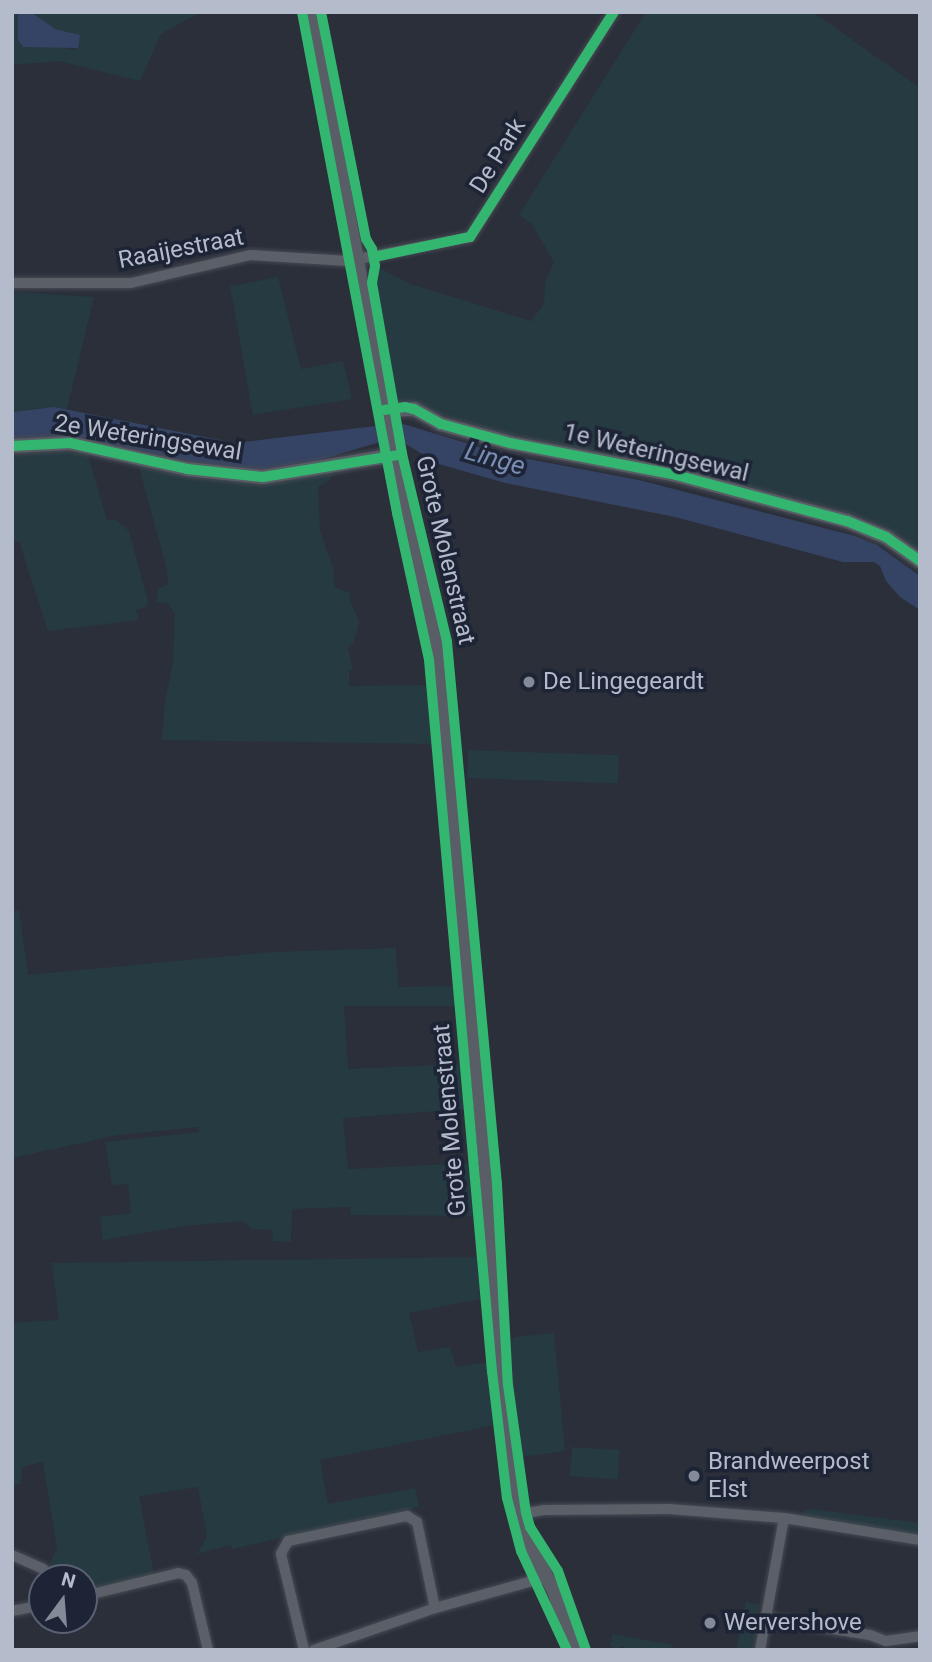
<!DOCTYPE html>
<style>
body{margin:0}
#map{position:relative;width:932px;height:1662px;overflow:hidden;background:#2a2f3a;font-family:Roboto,sans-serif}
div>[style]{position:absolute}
.green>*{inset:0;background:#263a41;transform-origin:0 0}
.water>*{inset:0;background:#354465}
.roads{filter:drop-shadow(0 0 2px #474a53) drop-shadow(0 0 2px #474a53)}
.street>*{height:10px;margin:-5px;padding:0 5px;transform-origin:5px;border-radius:5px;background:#5b5f68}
.secondary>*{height:14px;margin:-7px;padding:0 7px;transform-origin:7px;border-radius:7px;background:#595d66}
.cycleway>*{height:10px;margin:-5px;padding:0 5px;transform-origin:5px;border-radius:5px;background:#33b770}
.dots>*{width:19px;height:19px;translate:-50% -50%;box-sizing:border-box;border:4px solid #1d2436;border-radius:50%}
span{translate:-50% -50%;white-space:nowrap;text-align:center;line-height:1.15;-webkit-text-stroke:7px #1d2436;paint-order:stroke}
.street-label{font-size:24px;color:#b4bbcb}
.poi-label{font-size:24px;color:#b4bbcb}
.left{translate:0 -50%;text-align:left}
.water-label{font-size:26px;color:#7a8db4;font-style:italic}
.frame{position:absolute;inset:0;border:14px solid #b4bbcb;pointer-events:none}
.north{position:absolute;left:28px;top:1564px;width:70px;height:70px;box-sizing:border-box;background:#1d2436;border:2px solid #596072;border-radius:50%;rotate:16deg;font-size:19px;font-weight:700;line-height:28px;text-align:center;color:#b4bbcb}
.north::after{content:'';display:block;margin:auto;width:24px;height:32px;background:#848a98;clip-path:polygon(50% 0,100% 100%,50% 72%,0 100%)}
</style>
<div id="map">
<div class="green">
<i style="clip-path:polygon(12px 12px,18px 12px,18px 40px,76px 50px,72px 33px,55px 29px,31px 12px,201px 12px,161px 34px,140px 81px,59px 61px,12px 65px)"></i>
<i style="clip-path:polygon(646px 12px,813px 12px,920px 88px,920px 556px,868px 522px,526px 442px,410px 404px,399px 403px,392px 396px,374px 277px,378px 267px,410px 284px,531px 321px,544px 304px,545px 283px,554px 262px,532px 224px,519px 215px)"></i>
<i style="clip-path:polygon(278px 277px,301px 369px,343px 361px,352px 399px,253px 415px,230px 286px)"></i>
<i style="clip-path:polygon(12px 292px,94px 297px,67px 409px,40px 408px,12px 412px)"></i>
<i style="clip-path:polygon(62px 448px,87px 452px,107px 520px,116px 520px,129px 531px,148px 602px,147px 607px,136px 610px,139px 620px,48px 631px,19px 541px,12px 541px,12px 451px)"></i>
<i style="clip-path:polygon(138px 463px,224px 480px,244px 481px,334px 470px,330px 480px,318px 487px,320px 530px,333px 568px,334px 584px,336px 588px,351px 593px,349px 598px,359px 621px,354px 642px,348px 648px,353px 670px,349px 670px,349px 686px,426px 685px,432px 744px,162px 740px,165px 703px,173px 661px,175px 614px,168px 603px,156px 602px,158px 589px,168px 584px,167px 570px)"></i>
<i style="left:468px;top:750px;width:151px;height:28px;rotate:2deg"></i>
<i style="clip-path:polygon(19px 910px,28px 975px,273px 952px,396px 948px,398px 987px,455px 986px,457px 1006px,344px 1006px,348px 1069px,462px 1064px,465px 1109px,343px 1118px,348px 1169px,469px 1163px,473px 1216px,351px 1215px,350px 1207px,292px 1209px,291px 1242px,273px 1241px,272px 1230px,252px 1229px,243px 1221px,185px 1226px,103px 1240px,100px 1217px,131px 1213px,128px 1184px,112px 1185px,105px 1142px,199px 1132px,199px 1127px,118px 1135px,12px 1158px,12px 911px)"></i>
<i style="clip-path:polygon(477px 1257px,480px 1299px,409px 1313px,418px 1352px,450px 1347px,456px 1367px,489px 1362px,495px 1425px,320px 1460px,328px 1504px,415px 1488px,419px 1507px,232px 1549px,231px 1545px,197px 1554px,207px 1537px,198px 1487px,139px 1496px,154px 1575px,84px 1592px,84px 1578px,59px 1578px,49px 1565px,57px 1549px,43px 1462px,22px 1467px,21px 1483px,12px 1487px,12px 1323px,59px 1320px,52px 1263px)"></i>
<i style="clip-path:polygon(554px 1333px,565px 1451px,521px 1457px,507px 1343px,515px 1337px)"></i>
<i style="left:572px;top:1447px;width:48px;height:29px;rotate:4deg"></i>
<i style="clip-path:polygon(810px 1509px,920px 1523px,920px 1535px,801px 1516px,805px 1510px)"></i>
<i style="clip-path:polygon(746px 1602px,759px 1604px,753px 1648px,736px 1650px)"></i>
<i style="clip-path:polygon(613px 1634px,674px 1645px,669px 1650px,625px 1650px,623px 1646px,617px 1649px,610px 1646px)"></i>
</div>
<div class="water">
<i style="clip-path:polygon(18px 12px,31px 12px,55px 29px,80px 35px,78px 48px,23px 47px,18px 40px)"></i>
<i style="clip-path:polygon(54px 407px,235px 443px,400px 423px,502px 454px,639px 480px,855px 536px,877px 545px,920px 576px,920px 610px,900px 597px,886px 581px,880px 566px,874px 562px,843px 562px,675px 517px,505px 483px,439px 464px,404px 443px,380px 442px,296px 467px,236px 471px,12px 440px,12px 412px)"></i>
</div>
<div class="roads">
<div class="street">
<i style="left:12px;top:283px;width:119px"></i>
<i style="left:131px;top:283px;width:122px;rotate:-13.2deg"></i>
<i style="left:250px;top:255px;width:98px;rotate:3.5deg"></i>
<i style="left:348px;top:261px;width:124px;rotate:-11.1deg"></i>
<i style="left:470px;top:237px;width:267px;rotate:-57.4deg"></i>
<i style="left:519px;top:1514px;width:25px;rotate:-9deg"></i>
<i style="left:544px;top:1510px;width:125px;rotate:-0.5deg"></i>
<i style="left:669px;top:1509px;width:115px;rotate:4.5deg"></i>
<i style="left:784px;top:1518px;width:138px;rotate:9.2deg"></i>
<i style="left:12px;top:1555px;width:34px;rotate:24deg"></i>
<i style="left:43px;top:1569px;width:13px;rotate:42deg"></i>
<i style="left:84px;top:1596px;width:97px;rotate:-13.7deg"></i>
<i style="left:178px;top:1573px;width:8px;rotate:14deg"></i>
<i style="left:186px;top:1575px;width:10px;rotate:53deg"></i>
<i style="left:192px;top:1583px;width:69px;rotate:76.6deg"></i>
<i style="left:12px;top:1611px;width:31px;rotate:-11deg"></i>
<i style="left:766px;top:1618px;width:105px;rotate:9.3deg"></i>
<i style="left:870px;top:1635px;width:17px;rotate:21deg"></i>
<i style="left:886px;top:1641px;width:34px;rotate:-8deg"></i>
<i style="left:304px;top:1650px;width:99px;rotate:-103.5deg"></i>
<i style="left:281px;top:1554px;width:15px;rotate:-62deg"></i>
<i style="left:288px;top:1541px;width:122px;rotate:-11.9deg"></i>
<i style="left:407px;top:1516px;width:12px;rotate:31deg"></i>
<i style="left:417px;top:1522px;width:88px;rotate:78.2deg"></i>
<i style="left:314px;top:1650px;width:128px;rotate:-19.1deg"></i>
<i style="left:435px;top:1608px;width:116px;rotate:-15.5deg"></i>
<i style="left:760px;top:1650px;width:134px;rotate:-79.7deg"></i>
</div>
<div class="secondary">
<i style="left:311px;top:12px;width:442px;rotate:79.5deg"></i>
<i style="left:392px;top:447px;width:212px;rotate:77.2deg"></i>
<i style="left:439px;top:654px;width:514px;rotate:84.76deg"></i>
<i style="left:486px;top:1166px;width:153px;rotate:86.3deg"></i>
<i style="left:496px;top:1319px;width:170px;rotate:83.9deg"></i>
<i style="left:514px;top:1488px;width:42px;rotate:79deg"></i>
<i style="left:522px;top:1529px;width:70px;rotate:62.7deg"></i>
<i style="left:554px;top:1591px;width:63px;rotate:70.4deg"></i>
<i style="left:385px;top:410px;width:29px;rotate:-2deg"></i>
<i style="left:414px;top:409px;width:31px;rotate:29deg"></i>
<i style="left:441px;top:424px;width:72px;rotate:15.4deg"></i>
<i style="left:510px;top:443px;width:169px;rotate:10.9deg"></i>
<i style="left:676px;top:475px;width:177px;rotate:15.1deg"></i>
<i style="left:847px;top:521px;width:42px;rotate:22.3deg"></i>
<i style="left:886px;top:537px;width:42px;rotate:35.2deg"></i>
<i style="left:12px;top:446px;width:58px;rotate:-3deg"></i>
<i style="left:70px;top:443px;width:120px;rotate:12.5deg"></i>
<i style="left:187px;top:469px;width:76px;rotate:6deg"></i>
<i style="left:263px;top:477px;width:133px;rotate:-9.5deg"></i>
</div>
</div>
<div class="cycleway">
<i style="left:302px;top:12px;width:510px;rotate:79.26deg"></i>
<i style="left:397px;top:513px;width:150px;rotate:77.7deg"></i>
<i style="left:429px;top:660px;width:714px;rotate:84.94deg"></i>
<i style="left:492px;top:1371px;width:128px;rotate:83.3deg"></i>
<i style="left:507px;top:1498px;width:55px;rotate:75.2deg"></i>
<i style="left:521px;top:1551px;width:109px;rotate:65.1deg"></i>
<i style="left:321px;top:12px;width:231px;rotate:78.8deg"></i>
<i style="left:366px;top:239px;width:12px;rotate:59deg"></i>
<i style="left:372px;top:249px;width:17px;rotate:80deg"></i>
<i style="left:375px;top:266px;width:17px;rotate:100deg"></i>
<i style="left:372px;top:283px;width:174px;rotate:80deg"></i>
<i style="left:402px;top:454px;width:193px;rotate:76.5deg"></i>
<i style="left:447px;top:642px;width:544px;rotate:84.73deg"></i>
<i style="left:497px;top:1184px;width:201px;rotate:86.9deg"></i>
<i style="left:508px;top:1385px;width:129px;rotate:82deg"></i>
<i style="left:526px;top:1513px;width:15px;rotate:74deg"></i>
<i style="left:530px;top:1527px;width:52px;rotate:57.5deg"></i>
<i style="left:558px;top:1571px;width:84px;rotate:70.5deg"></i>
<i style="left:374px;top:257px;width:98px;rotate:-11.8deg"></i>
<i style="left:470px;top:237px;width:267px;rotate:-57.4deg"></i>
<i style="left:384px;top:410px;width:21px;rotate:-8deg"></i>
<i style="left:405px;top:407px;width:9px;rotate:13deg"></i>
<i style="left:414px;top:409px;width:31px;rotate:29deg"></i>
<i style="left:441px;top:424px;width:72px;rotate:15.4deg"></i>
<i style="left:510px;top:443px;width:169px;rotate:10.9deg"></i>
<i style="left:676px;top:475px;width:177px;rotate:15.1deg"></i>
<i style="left:847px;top:521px;width:42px;rotate:22.3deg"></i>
<i style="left:886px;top:537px;width:42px;rotate:35.2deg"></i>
<i style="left:12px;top:446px;width:58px;rotate:-3deg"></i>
<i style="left:70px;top:443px;width:120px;rotate:12.5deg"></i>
<i style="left:187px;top:469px;width:76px;rotate:6deg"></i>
<i style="left:263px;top:477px;width:138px;rotate:-9.2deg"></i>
</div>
<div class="dots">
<i style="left:529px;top:682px;background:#848a98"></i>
<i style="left:694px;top:1476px;background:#848a98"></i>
<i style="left:710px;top:1623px;background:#848a98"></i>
</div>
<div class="street-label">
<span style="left:498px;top:156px;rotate:-58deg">De Park</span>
<span style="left:181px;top:249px;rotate:-11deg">Raaijestraat</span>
<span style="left:148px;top:438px;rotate:9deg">2e Weteringsewal</span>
<span style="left:656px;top:453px;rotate:13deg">1e Weteringsewal</span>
<span style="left:445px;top:550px;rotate:77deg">Grote Molenstraat</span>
<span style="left:450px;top:1120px;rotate:-95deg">Grote Molenstraat</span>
</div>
<div class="poi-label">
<span class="left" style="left:543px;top:682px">De Lingegeardt</span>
<span class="left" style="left:708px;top:1476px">Brandweerpost<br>Elst</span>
<span class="left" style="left:724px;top:1623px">Wervershove</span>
</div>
<div class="water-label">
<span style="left:495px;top:459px;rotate:16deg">Linge</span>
</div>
<div class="frame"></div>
<div class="north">N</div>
</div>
